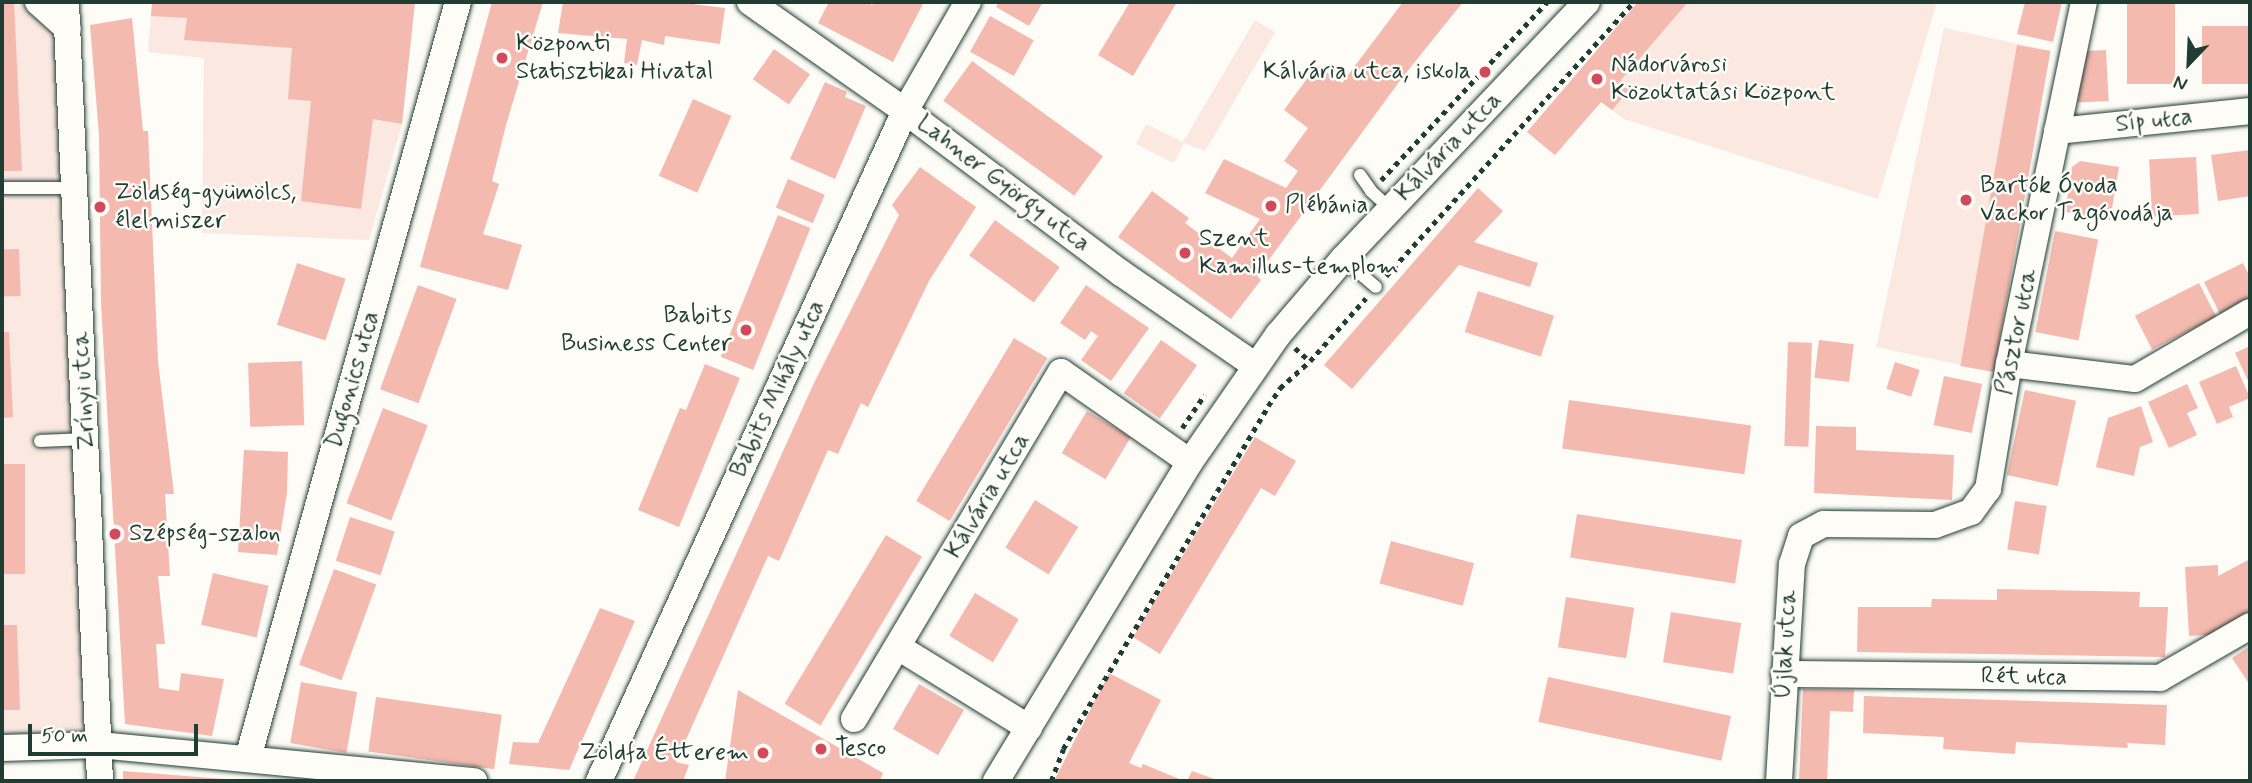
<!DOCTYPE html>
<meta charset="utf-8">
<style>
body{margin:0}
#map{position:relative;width:2252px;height:783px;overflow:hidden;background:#fdfcf7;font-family:Mynerve,sans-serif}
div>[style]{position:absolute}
.built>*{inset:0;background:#fae8e1;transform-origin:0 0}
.building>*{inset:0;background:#f4b9af;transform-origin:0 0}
.path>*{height:4.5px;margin-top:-2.25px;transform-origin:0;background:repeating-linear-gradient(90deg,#1f3d34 0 5px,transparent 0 10px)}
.roads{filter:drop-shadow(0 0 2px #1f3d34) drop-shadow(0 0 2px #1f3d34)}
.service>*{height:12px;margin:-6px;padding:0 6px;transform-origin:6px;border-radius:6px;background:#fdfcf7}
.minor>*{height:26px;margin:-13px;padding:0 13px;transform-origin:13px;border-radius:13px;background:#fdfcf7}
.dots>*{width:19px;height:19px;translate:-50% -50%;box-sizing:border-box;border:4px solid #fdfcf7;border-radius:50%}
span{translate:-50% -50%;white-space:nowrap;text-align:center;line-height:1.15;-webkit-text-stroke:5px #fdfcf7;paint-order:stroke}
.poi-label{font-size:24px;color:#1f3d34}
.left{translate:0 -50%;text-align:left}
.right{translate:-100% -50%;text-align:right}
.street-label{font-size:24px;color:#1f3d34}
.frame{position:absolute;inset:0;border:4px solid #1f3d34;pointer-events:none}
.north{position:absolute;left:2154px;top:28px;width:70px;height:70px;-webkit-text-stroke:5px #fdfcf7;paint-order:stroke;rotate:203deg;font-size:19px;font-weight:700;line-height:28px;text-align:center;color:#1f3d34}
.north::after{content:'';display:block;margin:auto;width:24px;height:32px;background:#1f3d34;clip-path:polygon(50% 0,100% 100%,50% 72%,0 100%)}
.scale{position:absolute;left:28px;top:724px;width:170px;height:32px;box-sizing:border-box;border:4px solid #1f3d34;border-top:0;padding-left:9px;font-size:21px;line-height:24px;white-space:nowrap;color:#1f3d34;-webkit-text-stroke:5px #fdfcf7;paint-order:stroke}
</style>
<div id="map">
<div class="built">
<i style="clip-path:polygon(2px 2px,66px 2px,99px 745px,2px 748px)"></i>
<i style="clip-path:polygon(152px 2px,415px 2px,402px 124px,369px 240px,202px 233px,204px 58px,148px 52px)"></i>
<i style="clip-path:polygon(1638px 2px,1937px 2px,1878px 199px,1624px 119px,1601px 102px,1555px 155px,1527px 132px)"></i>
<i style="clip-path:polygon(1255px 20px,1275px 32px,1205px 151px,1184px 143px,1174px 163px,1136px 144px,1146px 124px,1183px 142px)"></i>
<i style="left:1944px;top:28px;width:108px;height:326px;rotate:12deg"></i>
</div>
<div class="building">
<i style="clip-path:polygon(2px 2px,14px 2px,22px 171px,2px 171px)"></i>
<i style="clip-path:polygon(152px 2px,415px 2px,402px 124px,373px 119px,361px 209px,301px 201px,311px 101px,288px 99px,292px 48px,184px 40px,187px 18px,151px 16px)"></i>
<i style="clip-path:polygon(492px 2px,543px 2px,506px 125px,492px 181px,499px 184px,483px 234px,522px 245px,508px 290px,420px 267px)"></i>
<i style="clip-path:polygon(563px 2px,677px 2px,725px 8px,720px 44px,665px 36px,664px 45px,642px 40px,637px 65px,624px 63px,627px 39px,558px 33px)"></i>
<i style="clip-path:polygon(829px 2px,867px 2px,872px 5px,874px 2px,924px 2px,893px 62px,818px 23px)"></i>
<i style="clip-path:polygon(999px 2px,1043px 2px,1029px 26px,996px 7px)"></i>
<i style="clip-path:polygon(1130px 2px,1177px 2px,1133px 76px,1098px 55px)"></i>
<i style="clip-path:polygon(1403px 2px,1463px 2px,1402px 78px,1257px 276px,1261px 280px,1231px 319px,1118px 237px,1152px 191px,1189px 218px,1185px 223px,1232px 258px,1260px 219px,1205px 193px,1224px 159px,1286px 188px,1298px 171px,1284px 161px,1308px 128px,1284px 110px,1317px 65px,1342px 83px)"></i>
<i style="clip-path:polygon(1638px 2px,1688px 2px,1621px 80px,1631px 88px,1612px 110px,1601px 102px,1555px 155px,1527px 132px)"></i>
<i style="clip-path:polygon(2025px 2px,2062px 2px,2053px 42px,2017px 34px)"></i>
<i style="left:2127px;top:2px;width:48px;height:82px"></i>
<i style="left:990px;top:16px;width:50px;height:41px;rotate:29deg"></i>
<i style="clip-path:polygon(132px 18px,143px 131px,148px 131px,158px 361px,174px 494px,165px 494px,170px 576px,158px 576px,165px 644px,156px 644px,159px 688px,179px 691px,181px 673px,224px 679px,212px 736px,125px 724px,101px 303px,99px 135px,90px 25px)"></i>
<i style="left:2202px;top:26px;width:48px;height:58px"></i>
<i style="left:2017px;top:45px;width:34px;height:326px;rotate:10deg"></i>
<i style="left:774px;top:49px;width:44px;height:37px;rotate:35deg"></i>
<i style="left:2106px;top:50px;width:51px;height:31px;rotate:87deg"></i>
<i style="left:972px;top:61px;width:162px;height:49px;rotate:36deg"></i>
<i style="clip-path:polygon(825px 82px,847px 92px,845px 97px,866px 106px,835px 179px,790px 159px)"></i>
<i style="left:693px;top:99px;width:42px;height:84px;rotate:24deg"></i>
<i style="clip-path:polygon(2250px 150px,2250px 196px,2218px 201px,2211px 155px)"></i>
<i style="left:2196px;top:157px;width:57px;height:47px;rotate:87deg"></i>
<i style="clip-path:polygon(2080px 161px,2119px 167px,2110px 220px,2065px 212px,2072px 167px)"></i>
<i style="clip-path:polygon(920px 167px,976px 207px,929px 281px,868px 407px,861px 403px,838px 454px,828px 450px,779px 561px,768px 556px,676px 762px,689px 765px,683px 781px,633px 781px,814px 383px,899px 215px,892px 205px)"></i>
<i style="left:788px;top:179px;width:40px;height:31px;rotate:23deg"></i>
<i style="clip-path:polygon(1478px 188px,1503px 211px,1474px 242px,1538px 263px,1530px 287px,1459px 265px,1352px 389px,1324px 365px)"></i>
<i style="left:778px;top:215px;width:35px;height:153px;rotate:22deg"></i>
<i style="left:995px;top:220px;width:80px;height:44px;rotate:36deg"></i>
<i style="left:2055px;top:231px;width:44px;height:103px;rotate:11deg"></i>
<i style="left:19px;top:249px;width:47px;height:17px;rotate:88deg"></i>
<i style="left:297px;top:263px;width:51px;height:65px;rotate:18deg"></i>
<i style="clip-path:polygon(2243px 263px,2250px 277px,2250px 302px,2221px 316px,2204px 282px)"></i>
<i style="left:2199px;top:283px;width:38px;height:72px;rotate:63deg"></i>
<i style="left:418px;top:285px;width:41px;height:111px;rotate:20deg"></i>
<i style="clip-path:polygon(1086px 285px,1149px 328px,1111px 381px,1081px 360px,1098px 336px,1091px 331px,1085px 340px,1060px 323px)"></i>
<i style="left:1478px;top:291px;width:80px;height:43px;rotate:18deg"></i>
<i style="clip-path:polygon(2px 332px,9px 332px,13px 417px,2px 418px)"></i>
<i style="left:1014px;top:338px;width:39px;height:190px;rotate:31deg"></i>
<i style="left:1161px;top:340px;width:44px;height:65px;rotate:35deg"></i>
<i style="left:1819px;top:340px;width:35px;height:38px;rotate:7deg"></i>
<i style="left:1788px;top:342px;width:24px;height:104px;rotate:2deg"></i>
<i style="clip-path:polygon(2250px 346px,2250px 385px,2235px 353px)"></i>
<i style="left:302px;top:361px;width:64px;height:54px;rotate:88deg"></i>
<i style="left:1895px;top:362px;width:26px;height:28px;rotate:18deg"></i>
<i style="clip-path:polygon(705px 364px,740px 378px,679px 527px,638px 510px,680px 408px,686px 410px)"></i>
<i style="clip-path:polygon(2236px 366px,2250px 398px,2229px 407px,2233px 417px,2217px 424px,2199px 382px)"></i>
<i style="left:1944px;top:376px;width:39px;height:50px;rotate:12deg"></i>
<i style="clip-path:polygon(2187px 384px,2198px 408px,2187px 413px,2197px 435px,2169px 448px,2148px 402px)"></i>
<i style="left:2025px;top:390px;width:52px;height:87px;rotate:12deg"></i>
<i style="left:1569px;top:400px;width:184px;height:49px;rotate:8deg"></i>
<i style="clip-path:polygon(2141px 406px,2153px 442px,2140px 447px,2134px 476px,2096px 467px,2108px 418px)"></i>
<i style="left:383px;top:408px;width:48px;height:102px;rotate:21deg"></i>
<i style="left:1087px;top:411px;width:51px;height:49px;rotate:31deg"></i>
<i style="clip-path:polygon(1816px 426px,1856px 427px,1856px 450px,1954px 455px,1952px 500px,1814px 493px)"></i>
<i style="clip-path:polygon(1255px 437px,1296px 461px,1275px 496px,1261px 488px,1160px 654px,1133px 637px)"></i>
<i style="clip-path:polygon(244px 450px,288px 452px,287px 493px,277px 555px,238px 552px)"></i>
<i style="left:2px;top:464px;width:23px;height:110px"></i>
<i style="left:1035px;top:500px;width:51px;height:56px;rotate:32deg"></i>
<i style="left:2015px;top:501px;width:32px;height:49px;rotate:9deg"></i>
<i style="left:1577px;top:514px;width:167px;height:44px;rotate:9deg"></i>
<i style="left:350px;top:517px;width:47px;height:46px;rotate:18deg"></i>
<i style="left:886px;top:535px;width:42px;height:197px;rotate:31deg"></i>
<i style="left:1391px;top:541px;width:86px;height:44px;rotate:15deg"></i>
<i style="clip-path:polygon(2250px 559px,2250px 615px,2221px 634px,2189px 636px,2185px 567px,2218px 565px,2218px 576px)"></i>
<i style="left:334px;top:569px;width:45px;height:102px;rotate:20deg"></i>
<i style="left:213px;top:573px;width:57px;height:53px;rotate:13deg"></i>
<i style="clip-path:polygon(1997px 589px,2140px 592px,2139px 607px,2168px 607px,2165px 657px,1857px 652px,1858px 607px,1931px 607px,1932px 599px,1997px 600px)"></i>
<i style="left:975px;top:593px;width:51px;height:50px;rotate:31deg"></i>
<i style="left:1566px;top:597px;width:69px;height:51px;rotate:9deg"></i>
<i style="clip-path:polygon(600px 608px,635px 621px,569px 770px,509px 764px,513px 742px,538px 743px)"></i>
<i style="left:1671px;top:612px;width:71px;height:51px;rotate:9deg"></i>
<i style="clip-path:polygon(2px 625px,17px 625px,20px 710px,2px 710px)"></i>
<i style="clip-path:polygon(2250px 646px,2250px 681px,2248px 682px,2232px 658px)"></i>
<i style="clip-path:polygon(1109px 673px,1161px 700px,1129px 763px,1141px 768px,1143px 764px,1184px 781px,1054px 781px)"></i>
<i style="left:1548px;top:677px;width:187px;height:46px;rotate:12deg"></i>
<i style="left:301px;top:682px;width:57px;height:62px;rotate:10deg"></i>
<i style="left:919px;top:684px;width:52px;height:52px;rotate:30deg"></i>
<i style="clip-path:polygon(1803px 689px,1854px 690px,1853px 712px,1830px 711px,1827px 781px,1799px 781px)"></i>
<i style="clip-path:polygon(738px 690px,883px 773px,880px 781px,725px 781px)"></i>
<i style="clip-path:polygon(1864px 696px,2167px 705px,2165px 745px,2127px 743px,2128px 748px,2016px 742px,2015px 754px,1943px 749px,1944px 737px,1863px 733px)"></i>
<i style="left:376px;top:697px;width:127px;height:55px;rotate:8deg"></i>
<i style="clip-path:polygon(123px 771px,224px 779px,224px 781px,123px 781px)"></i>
<i style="clip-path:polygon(1192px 771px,1220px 781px,1187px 781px)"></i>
</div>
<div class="path">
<i style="left:1381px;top:180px;width:243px;rotate:-47deg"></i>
<i style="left:1386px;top:276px;width:370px;rotate:-47.9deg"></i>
<i style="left:1295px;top:348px;width:20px;rotate:41deg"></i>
<i style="left:1182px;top:428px;width:40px;rotate:-56deg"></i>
<i style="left:1051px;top:781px;width:34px;rotate:-69deg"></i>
<i style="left:1063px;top:749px;width:400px;rotate:-59.1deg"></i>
<i style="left:1268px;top:406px;width:22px;rotate:-56deg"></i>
<i style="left:1280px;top:388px;width:40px;rotate:-42deg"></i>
<i style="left:1310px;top:361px;width:84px;rotate:-48.4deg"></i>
</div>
<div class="roads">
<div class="service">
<i style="left:1360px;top:175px;width:19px;rotate:55deg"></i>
<i style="left:1371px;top:191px;width:26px;rotate:43deg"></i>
<i style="left:2px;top:188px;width:73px"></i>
<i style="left:1343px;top:259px;width:43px;rotate:40.3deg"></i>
<i style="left:40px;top:441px;width:46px;rotate:-2.5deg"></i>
</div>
<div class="minor">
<i style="left:38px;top:2px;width:40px;rotate:42deg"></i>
<i style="left:66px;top:2px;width:780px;rotate:87.5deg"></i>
<i style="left:750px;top:2px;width:189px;rotate:35.1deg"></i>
<i style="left:905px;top:111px;width:270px;rotate:36.9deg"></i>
<i style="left:1121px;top:273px;width:164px;rotate:34.6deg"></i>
<i style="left:2057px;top:131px;width:194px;rotate:-5.9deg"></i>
<i style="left:2009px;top:364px;width:127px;rotate:6.8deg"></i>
<i style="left:2135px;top:379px;width:133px;rotate:-30.2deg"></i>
<i style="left:898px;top:647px;width:154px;rotate:31.7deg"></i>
<i style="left:1784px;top:674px;width:376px;rotate:0.6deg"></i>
<i style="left:2160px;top:678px;width:104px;rotate:-30deg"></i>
<i style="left:854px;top:719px;width:404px;rotate:-59.2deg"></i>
<i style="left:1061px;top:372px;width:157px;rotate:34.9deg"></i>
<i style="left:2px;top:748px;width:97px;rotate:-1.8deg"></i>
<i style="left:99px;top:745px;width:377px;rotate:5.5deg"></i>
<i style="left:248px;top:758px;width:785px;rotate:-74.48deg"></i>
<i style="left:599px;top:781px;width:737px;rotate:-65.45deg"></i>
<i style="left:905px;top:111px;width:126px;rotate:-60deg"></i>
<i style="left:996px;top:781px;width:373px;rotate:-58.7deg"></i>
<i style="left:1190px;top:462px;width:155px;rotate:-55.3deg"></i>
<i style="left:1278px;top:335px;width:100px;rotate:-49.5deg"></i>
<i style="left:1343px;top:259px;width:354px;rotate:-46.5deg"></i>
<i style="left:1779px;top:781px;width:217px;rotate:-86.6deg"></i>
<i style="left:1792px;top:564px;width:29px;rotate:-72deg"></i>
<i style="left:1801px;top:536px;width:26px;rotate:-28deg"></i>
<i style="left:1824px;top:524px;width:111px;rotate:0.5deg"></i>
<i style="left:1935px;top:525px;width:38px;rotate:-20deg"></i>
<i style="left:1971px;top:512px;width:29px;rotate:-54deg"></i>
<i style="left:1988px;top:489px;width:127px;rotate:-80.5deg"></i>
<i style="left:2009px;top:364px;width:370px;rotate:-78.3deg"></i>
</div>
</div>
<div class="dots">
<i style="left:502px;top:58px;background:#d1495b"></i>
<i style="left:1485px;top:72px;background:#d1495b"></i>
<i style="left:1597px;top:79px;background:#d1495b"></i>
<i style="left:1966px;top:200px;background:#d1495b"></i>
<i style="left:1271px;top:206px;background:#d1495b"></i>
<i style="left:100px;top:207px;background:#d1495b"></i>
<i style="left:1185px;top:253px;background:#d1495b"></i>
<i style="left:746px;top:330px;background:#d1495b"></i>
<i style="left:115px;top:534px;background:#d1495b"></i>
<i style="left:821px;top:749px;background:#d1495b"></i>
<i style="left:763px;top:753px;background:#d1495b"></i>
</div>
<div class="poi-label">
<span class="left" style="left:516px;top:58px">Központi<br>Statisztikai Hivatal</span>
<span class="left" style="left:1611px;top:79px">Nádorvárosi<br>Közoktatási Központ</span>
<span class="right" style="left:1471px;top:72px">Kálvária utca, iskola</span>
<span class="left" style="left:1980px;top:200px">Bartók Óvoda<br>Vackor Tagóvodája</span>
<span class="left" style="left:114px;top:207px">Zöldség-gyümölcs,<br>élelmiszer</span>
<span class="left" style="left:1285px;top:206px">Plébánia</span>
<span class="left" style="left:1199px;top:253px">Szent<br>Kamillus-templom</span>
<span class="right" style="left:732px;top:330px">Babits<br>Business Center</span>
<span class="left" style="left:129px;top:534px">Szépség-szalon</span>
<span class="left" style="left:835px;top:749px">Tesco</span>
<span class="right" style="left:749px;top:753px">Zöldfa Étterem</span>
</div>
<div class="street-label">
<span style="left:2154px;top:121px;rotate:-6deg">Síp utca</span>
<span style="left:1449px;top:147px;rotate:-46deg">Kálvária utca</span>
<span style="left:1003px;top:184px;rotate:37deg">Lahner György utca</span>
<span style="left:2017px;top:332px;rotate:-79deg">Pásztor utca</span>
<span style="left:353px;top:380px;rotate:-74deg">Dugonics utca</span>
<span style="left:778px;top:389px;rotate:-65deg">Babits Mihály utca</span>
<span style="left:84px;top:391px;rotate:-93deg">Zrínyi utca</span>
<span style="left:988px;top:496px;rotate:-59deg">Kálvária utca</span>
<span style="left:1786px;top:645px;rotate:-87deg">Újlak utca</span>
<span style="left:2024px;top:677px;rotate:1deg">Rét utca</span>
</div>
<div class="frame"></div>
<div class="north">N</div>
<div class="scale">50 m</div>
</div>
